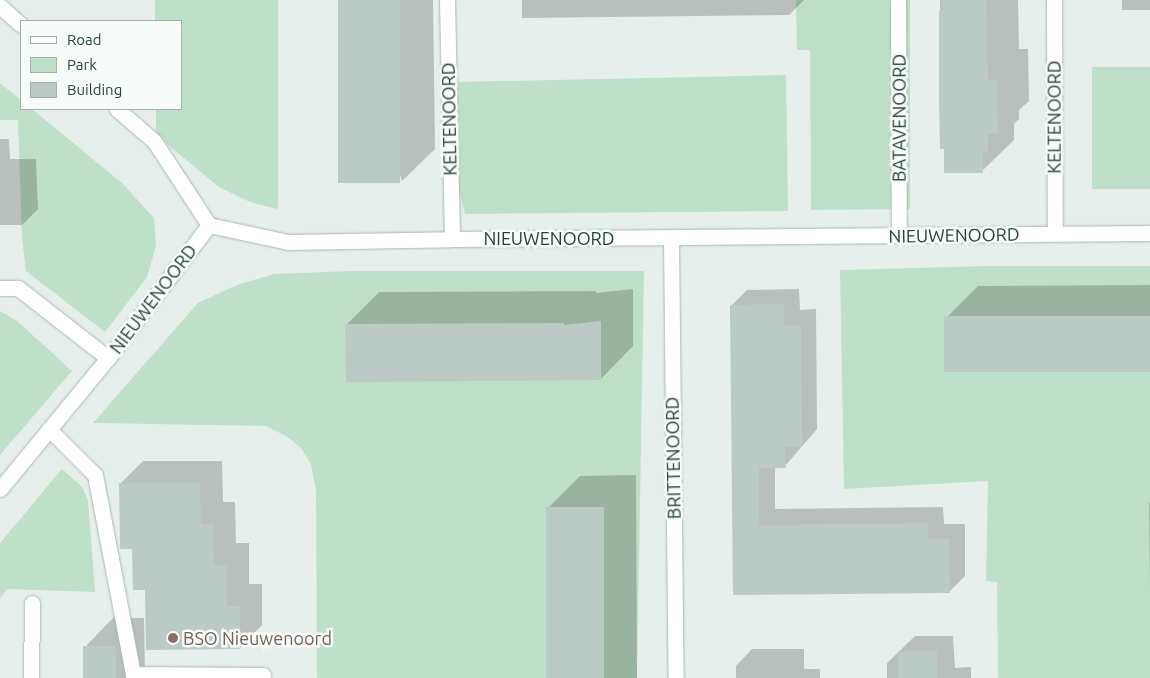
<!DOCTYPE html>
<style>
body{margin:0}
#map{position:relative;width:1150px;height:678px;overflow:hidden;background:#e6efeb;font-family:Ubuntu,sans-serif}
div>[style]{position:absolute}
.green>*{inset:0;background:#bfe0c8;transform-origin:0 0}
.shadow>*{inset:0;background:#0003;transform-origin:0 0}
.building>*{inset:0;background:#bbcac4;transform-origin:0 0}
.roads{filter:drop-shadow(0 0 1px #a8b8b2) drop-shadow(0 0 1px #a8b8b2)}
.minor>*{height:15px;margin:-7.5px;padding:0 7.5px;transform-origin:7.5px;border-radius:7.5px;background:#fff}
.dots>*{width:14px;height:14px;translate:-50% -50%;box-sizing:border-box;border:2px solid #f7fbf9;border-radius:50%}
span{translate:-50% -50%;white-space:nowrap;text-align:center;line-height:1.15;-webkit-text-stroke:5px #f7fbf9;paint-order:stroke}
.street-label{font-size:18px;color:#24423a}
.education-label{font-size:18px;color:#785e54}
.left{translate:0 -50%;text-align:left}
.legend{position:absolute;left:20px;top:20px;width:162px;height:90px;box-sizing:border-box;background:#f7fbf9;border:1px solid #a3b1ad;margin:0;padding:6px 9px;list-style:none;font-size:15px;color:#24423a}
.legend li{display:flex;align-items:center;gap:10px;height:25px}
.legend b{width:25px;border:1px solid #a3b1ad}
</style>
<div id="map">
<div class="green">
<i style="clip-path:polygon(155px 0,278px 0,278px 209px,250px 202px,219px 187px,156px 135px,156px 109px,181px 109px,181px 21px,155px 21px)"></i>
<i style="clip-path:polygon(796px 0,910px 0,910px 209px,811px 210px,810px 50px,797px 50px)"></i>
<i style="left:1092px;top:67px;width:58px;height:122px"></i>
<i style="clip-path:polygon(786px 75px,788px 211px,465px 214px,459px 189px,457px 82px)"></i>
<i style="clip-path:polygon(0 83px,21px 100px,21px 109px,32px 109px,122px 183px,154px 218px,156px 246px,147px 277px,105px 332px,26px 271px,22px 237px,18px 120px,0 120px)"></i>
<i style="clip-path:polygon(988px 266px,1150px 266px,1150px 678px,998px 678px,997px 582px,986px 581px,988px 481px,844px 489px,840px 270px)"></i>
<i style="clip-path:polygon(352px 271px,644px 271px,637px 678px,317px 678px,316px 491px,311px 464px,300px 447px,286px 436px,266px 426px,93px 423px,198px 303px,237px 285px,274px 274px)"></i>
<i style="clip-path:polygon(0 311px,17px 321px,72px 371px,0 455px)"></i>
<i style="clip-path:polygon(62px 469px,82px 487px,88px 500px,95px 592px,8px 589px,0 598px,0 543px)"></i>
</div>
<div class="shadow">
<i style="clip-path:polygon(339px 0,433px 0,435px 149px,402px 181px)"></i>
<i style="clip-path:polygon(522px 0,804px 0,789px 15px,522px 18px)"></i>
<i style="clip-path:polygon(940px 0,1018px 0,1019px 49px,1028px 49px,1029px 101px,1019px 110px,1019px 119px,1014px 124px,1014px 140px,982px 171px,945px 148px,941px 148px)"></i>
<i style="left:1122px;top:0;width:28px;height:10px"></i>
<i style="clip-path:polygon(0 139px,9px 139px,10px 159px,36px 159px,38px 209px,22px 225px,0 225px)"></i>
<i style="clip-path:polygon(1150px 285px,1150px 370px,945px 319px,978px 286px)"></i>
<i style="clip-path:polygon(633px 289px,633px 346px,601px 379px,347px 324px,379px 292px,596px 291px,596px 293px)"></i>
<i style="clip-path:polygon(799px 289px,800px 310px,816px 309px,817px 429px,785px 466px,775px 467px,775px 509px,943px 507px,944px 524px,965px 524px,965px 576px,949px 592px,734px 594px,731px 306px,747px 290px)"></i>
<i style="clip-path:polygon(143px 461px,222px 461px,223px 502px,235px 502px,236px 543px,249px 543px,249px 584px,262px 584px,262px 625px,240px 648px,147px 588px,133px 547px,120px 484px)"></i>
<i style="clip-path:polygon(636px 475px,637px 678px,549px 678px,547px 509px,580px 476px)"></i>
<i style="clip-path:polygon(1150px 502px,1150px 596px,1149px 503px)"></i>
<i style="clip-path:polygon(113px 618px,144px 618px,145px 678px,84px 678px,85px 647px)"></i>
<i style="clip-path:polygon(915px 636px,953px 636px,955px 668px,971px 667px,971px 678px,887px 678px,887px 663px)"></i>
<i style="clip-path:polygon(752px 649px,804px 649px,804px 669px,820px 669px,820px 678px,736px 678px,736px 666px)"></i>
</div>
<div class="building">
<i style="left:338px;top:0;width:62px;height:183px"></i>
<i style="clip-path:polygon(943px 0,986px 0,988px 80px,997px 80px,998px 133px,988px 134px,988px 151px,983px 152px,983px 173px,944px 173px,944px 149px,940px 149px,939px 106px,939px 10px,943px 10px)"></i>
<i style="clip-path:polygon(784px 304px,784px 325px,801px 325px,802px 447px,785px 447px,786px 468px,759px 468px,759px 525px,928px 523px,928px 539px,949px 539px,950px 593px,733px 595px,730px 305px)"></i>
<i style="left:1150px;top:316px;width:56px;height:206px;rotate:90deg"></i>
<i style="clip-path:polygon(601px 321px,601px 380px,346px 382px,345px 324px,564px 323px,564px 325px)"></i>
<i style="clip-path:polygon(119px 483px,200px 483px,201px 524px,213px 524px,214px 565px,227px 565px,227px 606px,240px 606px,240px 649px,146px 650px,145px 590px,133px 590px,132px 549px,120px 549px)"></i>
<i style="left:604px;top:507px;width:171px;height:58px;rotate:90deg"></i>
<i style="left:83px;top:646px;width:33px;height:32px"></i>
<i style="left:937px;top:651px;width:27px;height:39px;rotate:90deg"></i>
</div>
<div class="roads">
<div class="minor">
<i style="left:447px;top:0;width:239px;rotate:88.8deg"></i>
<i style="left:898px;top:0;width:236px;rotate:89.8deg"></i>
<i style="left:1054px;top:0;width:233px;rotate:89.8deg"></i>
<i style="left:0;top:6px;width:28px;rotate:42deg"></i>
<i style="left:117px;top:109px;width:49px;rotate:40.9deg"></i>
<i style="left:154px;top:141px;width:100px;rotate:56.8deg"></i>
<i style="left:209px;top:225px;width:81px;rotate:12.1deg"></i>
<i style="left:288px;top:242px;width:164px;rotate:-1deg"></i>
<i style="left:452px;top:239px;width:698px;rotate:-0.49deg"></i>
<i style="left:671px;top:237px;width:441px;rotate:89.4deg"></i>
<i style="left:0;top:288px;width:18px"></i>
<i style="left:18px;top:288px;width:114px;rotate:37.9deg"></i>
<i style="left:49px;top:429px;width:65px;rotate:45deg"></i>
<i style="left:95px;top:475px;width:203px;rotate:79.2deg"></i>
<i style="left:133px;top:674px;width:130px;rotate:0.4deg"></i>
<i style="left:0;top:489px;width:170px;rotate:-50.5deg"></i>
<i style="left:108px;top:358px;width:167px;rotate:-52.8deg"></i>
<i style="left:31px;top:678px;width:75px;rotate:-89.2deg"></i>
</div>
</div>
<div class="dots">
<i style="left:173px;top:638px;background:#8d6e63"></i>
</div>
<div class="street-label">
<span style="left:1054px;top:117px;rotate:-90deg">KELTENOORD</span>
<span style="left:899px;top:118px;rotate:-90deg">BATAVENOORD</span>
<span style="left:449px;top:119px;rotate:-91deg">KELTENOORD</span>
<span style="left:954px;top:235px;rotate:-1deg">NIEUWENOORD</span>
<span style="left:549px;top:238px">NIEUWENOORD</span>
<span style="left:153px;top:299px;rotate:-53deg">NIEUWENOORD</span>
<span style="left:673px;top:458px;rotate:-91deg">BRITTENOORD</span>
</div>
<div class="education-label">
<span class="left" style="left:183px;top:638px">BSO Nieuwenoord</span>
</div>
<ul class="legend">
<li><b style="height:6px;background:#fff"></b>Road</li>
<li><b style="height:14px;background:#bfe0c8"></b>Park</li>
<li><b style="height:14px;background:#bbcac4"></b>Building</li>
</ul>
</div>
